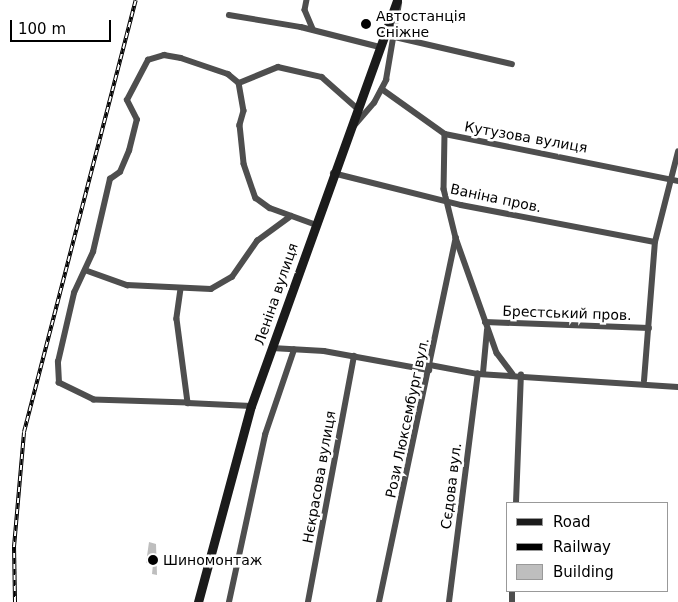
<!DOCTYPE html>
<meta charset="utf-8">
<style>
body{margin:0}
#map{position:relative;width:678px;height:602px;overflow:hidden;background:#fff;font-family:"DejaVu Sans",sans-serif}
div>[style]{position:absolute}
.building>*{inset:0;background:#bebebe}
.street>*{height:5.5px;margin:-2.75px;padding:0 2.75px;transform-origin:2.75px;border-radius:2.75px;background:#4e4e4e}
.secondary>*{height:9px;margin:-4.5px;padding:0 4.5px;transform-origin:4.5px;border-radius:4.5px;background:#1b1b1b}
.rail>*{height:4px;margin-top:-2px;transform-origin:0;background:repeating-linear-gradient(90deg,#fff 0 5.5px,#000 0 11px);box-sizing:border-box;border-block:1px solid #000}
.dots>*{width:14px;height:14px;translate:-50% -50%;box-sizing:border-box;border:2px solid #fff;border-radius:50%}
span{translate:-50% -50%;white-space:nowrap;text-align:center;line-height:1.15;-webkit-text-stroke:5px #fff;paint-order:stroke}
.poi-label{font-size:14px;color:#000}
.left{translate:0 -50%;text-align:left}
.street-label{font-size:14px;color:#000}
.legend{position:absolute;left:506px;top:502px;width:162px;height:90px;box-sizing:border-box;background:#fff;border:1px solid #999;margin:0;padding:6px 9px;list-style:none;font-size:15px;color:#000}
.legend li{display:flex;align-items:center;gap:10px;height:25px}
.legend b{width:25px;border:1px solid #999}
.scale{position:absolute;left:10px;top:20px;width:101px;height:22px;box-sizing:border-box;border:2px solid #000;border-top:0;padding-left:6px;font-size:15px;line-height:18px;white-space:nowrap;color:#000;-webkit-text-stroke:4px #fff;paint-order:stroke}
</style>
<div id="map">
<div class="building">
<i style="clip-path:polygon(149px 542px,156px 544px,157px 575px,152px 574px,153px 564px,146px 563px)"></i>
</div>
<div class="street">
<i style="left:307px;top:0;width:10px;rotate:101deg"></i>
<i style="left:305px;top:10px;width:21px;rotate:67deg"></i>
<i style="left:229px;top:15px;width:73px;rotate:9.5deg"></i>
<i style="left:301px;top:27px;width:81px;rotate:14.2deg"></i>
<i style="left:395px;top:37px;width:120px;rotate:13deg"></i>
<i style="left:239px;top:83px;width:42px;rotate:-22.3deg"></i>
<i style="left:278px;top:67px;width:45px;rotate:12.8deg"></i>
<i style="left:322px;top:77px;width:47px;rotate:41.5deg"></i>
<i style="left:382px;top:89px;width:77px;rotate:35.5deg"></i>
<i style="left:445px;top:134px;width:238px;rotate:11.4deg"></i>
<i style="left:353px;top:127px;width:32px;rotate:-49deg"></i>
<i style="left:374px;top:103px;width:26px;rotate:-62deg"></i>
<i style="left:386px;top:80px;width:78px;rotate:-80.4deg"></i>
<i style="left:445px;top:134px;width:55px;rotate:91deg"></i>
<i style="left:444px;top:189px;width:50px;rotate:76.2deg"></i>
<i style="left:456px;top:238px;width:122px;rotate:70.4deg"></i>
<i style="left:497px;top:353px;width:26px;rotate:53deg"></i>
<i style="left:333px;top:173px;width:132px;rotate:14deg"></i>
<i style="left:461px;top:205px;width:197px;rotate:10.8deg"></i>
<i style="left:85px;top:270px;width:45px;rotate:19.7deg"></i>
<i style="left:127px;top:285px;width:84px;rotate:2.7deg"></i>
<i style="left:211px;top:289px;width:24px;rotate:-30deg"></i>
<i style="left:232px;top:277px;width:44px;rotate:-55.2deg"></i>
<i style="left:257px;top:241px;width:42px;rotate:-36.3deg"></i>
<i style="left:181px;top:289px;width:30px;rotate:98deg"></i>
<i style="left:177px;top:319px;width:85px;rotate:82.5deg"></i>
<i style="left:188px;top:403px;width:94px;rotate:-178.2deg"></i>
<i style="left:94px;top:400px;width:39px;rotate:-154deg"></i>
<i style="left:59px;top:383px;width:21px;rotate:-93deg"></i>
<i style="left:58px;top:362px;width:71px;rotate:-76.9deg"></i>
<i style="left:74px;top:293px;width:45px;rotate:-65.1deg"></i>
<i style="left:93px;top:252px;width:75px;rotate:-76.9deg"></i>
<i style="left:110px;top:179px;width:12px;rotate:-35deg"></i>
<i style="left:120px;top:172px;width:23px;rotate:-67deg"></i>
<i style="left:129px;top:151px;width:32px;rotate:-76deg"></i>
<i style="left:137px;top:120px;width:22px;rotate:-117deg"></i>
<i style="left:127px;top:100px;width:45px;rotate:-62.3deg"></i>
<i style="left:148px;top:60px;width:17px;rotate:-17deg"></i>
<i style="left:164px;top:55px;width:17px;rotate:10deg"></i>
<i style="left:181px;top:58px;width:50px;rotate:18.8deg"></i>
<i style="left:228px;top:74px;width:14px;rotate:39deg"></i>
<i style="left:239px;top:83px;width:28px;rotate:80deg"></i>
<i style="left:244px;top:111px;width:15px;rotate:106deg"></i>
<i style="left:240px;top:125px;width:39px;rotate:84deg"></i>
<i style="left:244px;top:164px;width:36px;rotate:71deg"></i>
<i style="left:256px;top:198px;width:17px;rotate:36deg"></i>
<i style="left:270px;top:208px;width:47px;rotate:20deg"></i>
<i style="left:485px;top:322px;width:164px;rotate:2.1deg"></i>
<i style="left:272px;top:348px;width:52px;rotate:3.3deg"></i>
<i style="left:324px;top:351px;width:107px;rotate:10.3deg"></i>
<i style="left:430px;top:365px;width:49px;rotate:10.6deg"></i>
<i style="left:478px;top:374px;width:200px;rotate:3.7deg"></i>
<i style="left:483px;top:373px;width:43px;rotate:-84.7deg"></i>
<i style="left:644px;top:381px;width:139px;rotate:-85.5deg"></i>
<i style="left:655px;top:242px;width:93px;rotate:-75.7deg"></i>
<i style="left:188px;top:403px;width:63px;rotate:2.7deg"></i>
<i style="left:516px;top:503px;width:128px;rotate:-87.8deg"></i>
<i style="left:229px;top:602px;width:171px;rotate:-77.8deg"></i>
<i style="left:265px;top:435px;width:90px;rotate:-71.2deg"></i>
<i style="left:308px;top:602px;width:250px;rotate:-79.4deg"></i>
<i style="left:379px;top:602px;width:372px;rotate:-78.1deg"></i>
<i style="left:449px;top:602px;width:230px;rotate:-82.8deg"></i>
<i style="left:512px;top:602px;width:11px;rotate:-90deg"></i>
</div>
<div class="secondary">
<i style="left:198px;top:602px;width:203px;rotate:-74.9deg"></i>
<i style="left:251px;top:406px;width:431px;rotate:-70.2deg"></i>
</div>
<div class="rail">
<i style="left:15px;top:602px;width:55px;rotate:-91deg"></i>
<i style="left:14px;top:547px;width:115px;rotate:-85deg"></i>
<i style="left:24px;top:432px;width:446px;rotate:-75.5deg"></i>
</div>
<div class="dots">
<i style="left:366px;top:24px;background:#000"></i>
<i style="left:153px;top:560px;background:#000"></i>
</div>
<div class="poi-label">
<span class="left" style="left:376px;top:24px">Автостанція<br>Сніжне</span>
<span class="left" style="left:163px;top:560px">Шиномонтаж</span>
</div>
<div class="street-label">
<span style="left:526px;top:137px;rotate:10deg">Кутузова вулиця</span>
<span style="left:496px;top:198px;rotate:12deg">Ваніна пров.</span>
<span style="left:276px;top:294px;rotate:-71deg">Леніна вулиця</span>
<span style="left:567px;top:313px;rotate:2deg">Брестський пров.</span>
<span style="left:407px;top:418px;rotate:-78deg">Рози Люксембург вул.</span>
<span style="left:319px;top:477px;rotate:-80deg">Нєкрасова вулиця</span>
<span style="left:451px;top:486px;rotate:-83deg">Сєдова вул.</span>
</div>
<ul class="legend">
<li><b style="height:6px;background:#1b1b1b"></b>Road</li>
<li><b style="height:6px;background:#000"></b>Railway</li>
<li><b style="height:14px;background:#bebebe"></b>Building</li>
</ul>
<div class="scale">100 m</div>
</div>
